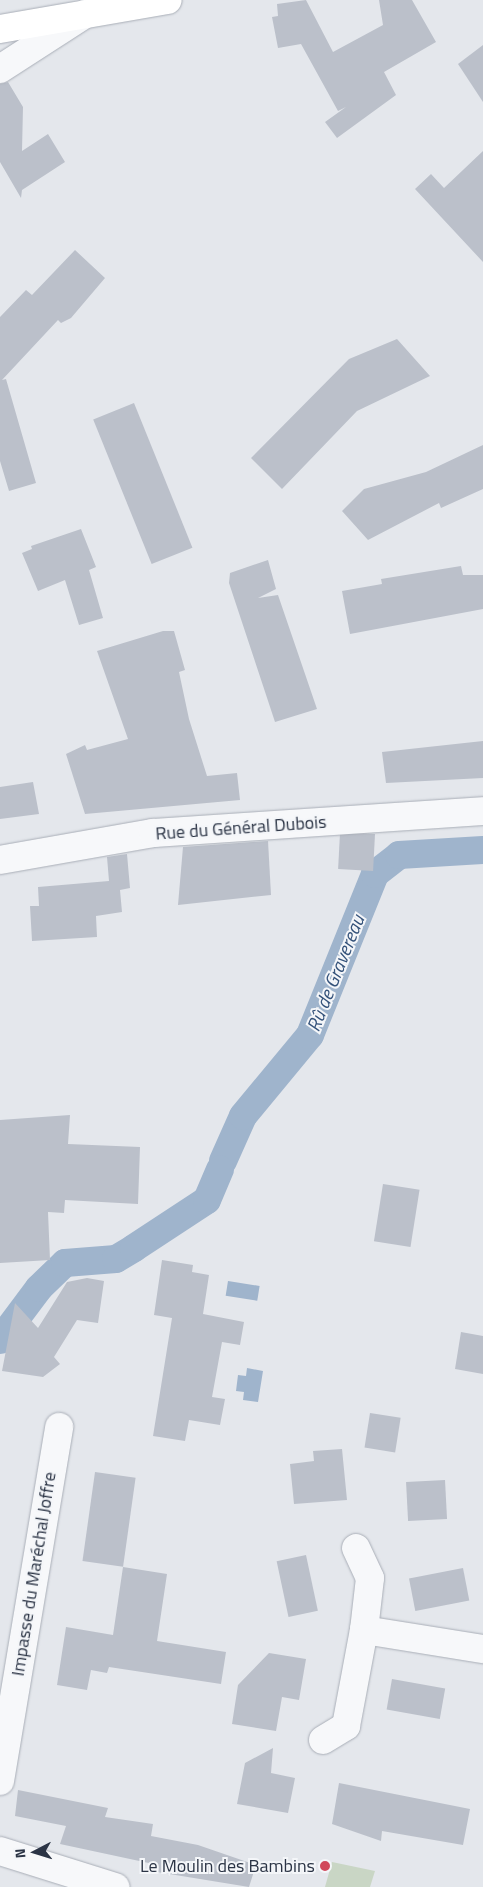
<!DOCTYPE html>
<meta charset="utf-8">
<style>
body{margin:0}
#map{position:relative;width:483px;height:1887px;overflow:hidden;background:#e4e7ec;font-family:"Titillium Web",sans-serif}
div>[style]{position:absolute}
.green>*{inset:0;background:#c9d6c5}
.water>*{inset:0;background:#9fb4cc;transform-origin:0 0}
.canal>*{height:28px;margin:-14px;padding:0 14px;transform-origin:14px;border-radius:14px;background:#9fb4cc}
.building>*{inset:0;background:#bbc0ca;transform-origin:0 0}
.roads{filter:drop-shadow(0 0 1px #a9aeb7) drop-shadow(0 0 1px #a9aeb7)}
.minor>*{height:28px;margin:-14px;padding:0 14px;transform-origin:14px;border-radius:14px;background:#f7f8fa}
.major>*{height:28px;margin:-14px;padding:0 14px;transform-origin:14px;border-radius:14px;background:#fff}
.dots>*{width:14px;height:14px;translate:-50% -50%;box-sizing:border-box;border:2px solid #f4f6f9;border-radius:50%}
span{translate:-50% -50%;white-space:nowrap;text-align:center;line-height:1.15;-webkit-text-stroke:4px #f4f6f9;paint-order:stroke}
.street-label{font-size:18px;color:#2b3445}
.poi-label{font-size:18px;color:#2b3445}
.right{translate:-100% -50%;text-align:right}
.water-label{font-size:19px;color:#34527a;font-style:italic}
.north{position:absolute;left:10px;top:1827px;width:50px;height:50px;-webkit-text-stroke:4px #f4f6f9;paint-order:stroke;rotate:265deg;font-size:14px;font-weight:700;line-height:20px;text-align:center;color:#2b3445}
.north::after{content:'';display:block;margin:auto;width:18px;height:22px;background:#2b3445;clip-path:polygon(50% 0,100% 100%,50% 72%,0 100%)}
</style>
<div id="map">
<div class="green">
<i style="clip-path:polygon(332px 1862px,375px 1871px,370px 1887px,325px 1887px)"></i>
</div>
<div class="water">
<i style="left:228px;top:1281px;width:32px;height:15px;rotate:9deg"></i>
<i style="clip-path:polygon(247px 1368px,263px 1371px,258px 1402px,243px 1400px,244px 1392px,236px 1391px,238px 1375px,246px 1376px)"></i>
</div>
<div class="canal">
<i style="left:223px;top:1161px;width:49px;rotate:-66deg"></i>
<i style="left:243px;top:1116px;width:105px;rotate:-50.4deg"></i>
<i style="left:310px;top:1035px;width:174px;rotate:-68deg"></i>
<i style="left:375px;top:874px;width:31px;rotate:-38deg"></i>
<i style="left:399px;top:855px;width:84px;rotate:-3.4deg"></i>
<i style="left:0;top:1340px;width:65px;rotate:-53.1deg"></i>
<i style="left:39px;top:1288px;width:36px;rotate:-44deg"></i>
<i style="left:65px;top:1263px;width:51px;rotate:-4.5deg"></i>
<i style="left:116px;top:1259px;width:21px;rotate:-31deg"></i>
<i style="left:134px;top:1248px;width:87px;rotate:-33.3deg"></i>
<i style="left:207px;top:1200px;width:33px;rotate:-67deg"></i>
</div>
<div class="building">
<i style="clip-path:polygon(306px 0,333px 52px,383px 25px,379px 0,412px 0,436px 42px,384px 72px,396px 95px,337px 138px,325px 122px,346px 107px,338px 111px,301px 44px,278px 48px,272px 17px,278px 16px,277px 4px)"></i>
<i style="clip-path:polygon(483px 45px,483px 102px,458px 64px)"></i>
<i style="clip-path:polygon(8px 82px,23px 107px,22px 151px,48px 134px,65px 162px,22px 190px,21px 198px,0 162px,0 84px)"></i>
<i style="clip-path:polygon(483px 151px,483px 262px,415px 189px,431px 174px,444px 188px)"></i>
<i style="clip-path:polygon(75px 250px,105px 278px,71px 318px,61px 323px,58px 320px,2px 380px,6px 379px,36px 483px,9px 491px,0 461px,0 317px,26px 290px,32px 295px)"></i>
<i style="clip-path:polygon(397px 339px,430px 376px,357px 411px,282px 489px,251px 458px,349px 359px)"></i>
<i style="left:134px;top:403px;width:156px;height:44px;rotate:68deg"></i>
<i style="clip-path:polygon(483px 445px,483px 489px,441px 508px,439px 503px,368px 540px,342px 511px,364px 489px,426px 472px)"></i>
<i style="clip-path:polygon(81px 529px,96px 567px,89px 570px,103px 618px,79px 625px,65px 580px,38px 591px,22px 553px,32px 549px,31px 546px)"></i>
<i style="clip-path:polygon(268px 560px,276px 589px,258px 598px,278px 595px,317px 709px,275px 722px,229px 583px,230px 573px)"></i>
<i style="clip-path:polygon(461px 566px,463px 575px,483px 575px,483px 609px,350px 634px,342px 591px,382px 584px,381px 579px)"></i>
<i style="clip-path:polygon(163px 631px,174px 631px,185px 670px,179px 672px,189px 719px,207px 776px,237px 773px,240px 800px,85px 814px,66px 754px,85px 745px,87px 750px,128px 739px,97px 651px)"></i>
<i style="clip-path:polygon(483px 741px,483px 778px,386px 783px,382px 752px)"></i>
<i style="clip-path:polygon(33px 782px,39px 814px,0 819px,0 787px)"></i>
<i style="left:375px;top:834px;width:37px;height:35px;rotate:93deg"></i>
<i style="clip-path:polygon(268px 841px,271px 895px,178px 905px,183px 847px)"></i>
<i style="clip-path:polygon(127px 854px,130px 888px,120px 890px,122px 912px,96px 916px,97px 937px,32px 941px,30px 906px,39px 906px,38px 887px,109px 881px,107px 857px)"></i>
<i style="clip-path:polygon(70px 1115px,68px 1144px,140px 1147px,138px 1204px,65px 1200px,64px 1213px,48px 1212px,50px 1260px,0 1263px,0 1120px)"></i>
<i style="left:383px;top:1184px;width:37px;height:58px;rotate:9deg"></i>
<i style="clip-path:polygon(162px 1260px,193px 1265px,192px 1272px,209px 1275px,203px 1314px,244px 1322px,240px 1345px,222px 1342px,212px 1397px,225px 1399px,220px 1425px,189px 1420px,185px 1441px,153px 1436px,172px 1318px,154px 1315px)"></i>
<i style="clip-path:polygon(87px 1278px,104px 1281px,98px 1323px,77px 1320px,54px 1357px,60px 1364px,43px 1377px,2px 1371px,15px 1303px,38px 1328px,67px 1282px)"></i>
<i style="clip-path:polygon(461px 1332px,483px 1336px,483px 1374px,455px 1369px)"></i>
<i style="left:370px;top:1413px;width:31px;height:35px;rotate:9deg"></i>
<i style="clip-path:polygon(342px 1449px,347px 1500px,294px 1504px,290px 1464px,314px 1461px,313px 1451px)"></i>
<i style="left:95px;top:1472px;width:41px;height:90px;rotate:8deg"></i>
<i style="left:445px;top:1480px;width:39px;height:39px;rotate:87deg"></i>
<i style="left:306px;top:1555px;width:57px;height:30px;rotate:78deg"></i>
<i style="clip-path:polygon(123px 1567px,167px 1574px,157px 1641px,226px 1652px,221px 1684px,109px 1667px,107px 1673px,91px 1670px,87px 1690px,57px 1685px,66px 1627px,113px 1635px)"></i>
<i style="left:463px;top:1568px;width:33px;height:55px;rotate:79deg"></i>
<i style="clip-path:polygon(269px 1653px,306px 1659px,299px 1700px,282px 1697px,276px 1731px,232px 1724px,238px 1685px)"></i>
<i style="left:392px;top:1679px;width:54px;height:31px;rotate:10deg"></i>
<i style="clip-path:polygon(273px 1748px,271px 1773px,295px 1778px,288px 1813px,237px 1804px,245px 1763px)"></i>
<i style="clip-path:polygon(339px 1783px,470px 1809px,463px 1845px,382px 1831px,381px 1841px,332px 1824px)"></i>
<i style="clip-path:polygon(18px 1790px,108px 1808px,105px 1817px,153px 1824px,151px 1836px,198px 1845px,256px 1865px,249px 1887px,157px 1872px,158px 1865px,60px 1844px,66px 1826px,15px 1816px)"></i>
</div>
<div class="roads">
<div class="minor">
<i style="left:0;top:69px;width:101px;rotate:-32.9deg"></i>
<i style="left:0;top:860px;width:155px;rotate:-10deg"></i>
<i style="left:153px;top:833px;width:331px;rotate:-3.8deg"></i>
<i style="left:364px;top:1630px;width:121px;rotate:9.1deg"></i>
<i style="left:323px;top:1740px;width:27px;rotate:-31deg"></i>
<i style="left:346px;top:1726px;width:98px;rotate:-79.4deg"></i>
<i style="left:364px;top:1630px;width:52px;rotate:-83.4deg"></i>
<i style="left:370px;top:1578px;width:33px;rotate:-115deg"></i>
<i style="left:0;top:1781px;width:359px;rotate:-80.5deg"></i>
<i style="left:0;top:1851px;width:121px;rotate:17.4deg"></i>
</div>
<div class="major">
<i style="left:0;top:29px;width:170px;rotate:-9.8deg"></i>
</div>
</div>
<div class="dots">
<i style="left:325px;top:1866px;background:#d1495b"></i>
</div>
<div class="street-label">
<span style="left:241px;top:828px;rotate:-4deg">Rue du Général Dubois</span>
<span style="left:34px;top:1574px;rotate:-81deg">Impasse du Maréchal Joffre</span>
</div>
<div class="poi-label">
<span class="right" style="left:315px;top:1866px">Le Moulin des Bambins</span>
</div>
<div class="water-label">
<span style="left:335px;top:973px;rotate:-68deg">Rû de Gravereau</span>
</div>
<div class="north">N</div>
</div>
